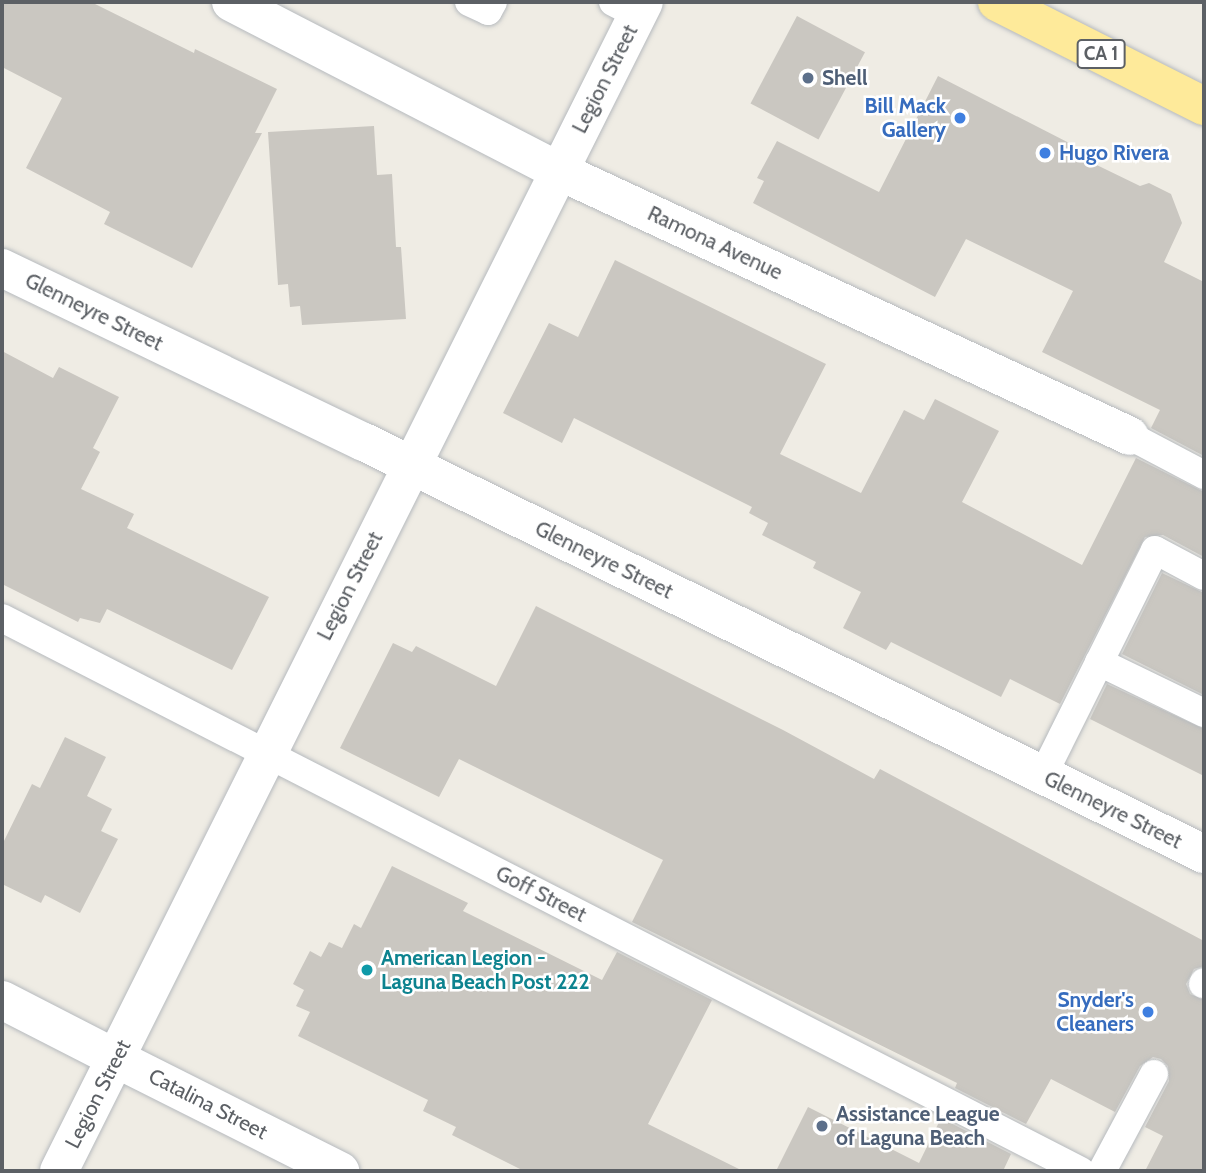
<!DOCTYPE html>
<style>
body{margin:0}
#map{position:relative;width:1206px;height:1173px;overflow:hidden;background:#efece4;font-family:Cabin,sans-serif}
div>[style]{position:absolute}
.building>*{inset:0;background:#cac7c1;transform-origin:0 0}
.roads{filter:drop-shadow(0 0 2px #b6babe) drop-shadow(0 0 2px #b6babe)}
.service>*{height:28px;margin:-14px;padding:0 14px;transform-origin:14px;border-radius:14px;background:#fff}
.minor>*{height:38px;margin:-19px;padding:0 19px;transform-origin:19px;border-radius:19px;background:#fff}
.tertiary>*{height:38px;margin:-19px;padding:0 19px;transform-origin:19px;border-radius:19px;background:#fff}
.secondary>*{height:38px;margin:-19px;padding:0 19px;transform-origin:19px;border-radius:19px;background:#fff}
.trunk>*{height:38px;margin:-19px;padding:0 19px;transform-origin:19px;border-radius:19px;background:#feea9a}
.dots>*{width:19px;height:19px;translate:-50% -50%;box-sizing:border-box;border:4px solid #fff;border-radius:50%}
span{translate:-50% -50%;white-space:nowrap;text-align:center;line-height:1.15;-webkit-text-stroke:5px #fff;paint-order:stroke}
.shield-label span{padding:2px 5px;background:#fff;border:2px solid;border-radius:5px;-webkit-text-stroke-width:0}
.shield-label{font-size:19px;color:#5c6065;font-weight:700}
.service-label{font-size:21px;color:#4e5e75;font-weight:700}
.left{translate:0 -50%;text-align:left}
.street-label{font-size:21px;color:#5c6065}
.shop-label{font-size:21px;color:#366cbe;font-weight:700}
.right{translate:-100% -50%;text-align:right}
.culture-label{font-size:21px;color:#0d838f;font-weight:700}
.frame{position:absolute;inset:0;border:4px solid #5c6065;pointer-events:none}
</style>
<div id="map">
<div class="building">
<i style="clip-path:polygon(2px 2px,91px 2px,194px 53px,195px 49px,277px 89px,255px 133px,262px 133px,192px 268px,104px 224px,110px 212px,26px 168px,62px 98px,2px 67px)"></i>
<i style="left:797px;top:16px;width:77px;height:99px;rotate:28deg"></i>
<i style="clip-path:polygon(938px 76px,1075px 146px,1072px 153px,1140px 186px,1149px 183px,1171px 194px,1182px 223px,1164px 262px,1204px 282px,1204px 456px,1151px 428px,1160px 410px,1042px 352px,1073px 291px,966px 239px,935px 297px,753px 203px,764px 181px,757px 178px,777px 141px,879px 192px)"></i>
<i style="clip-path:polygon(374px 126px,377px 175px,392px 174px,396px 247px,401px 247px,406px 319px,302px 325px,300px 306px,290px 307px,288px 284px,278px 285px,268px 132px)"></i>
<i style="clip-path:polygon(615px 260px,826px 364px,780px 454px,861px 493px,904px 410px,924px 420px,935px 399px,999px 431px,962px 502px,1082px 565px,1136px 458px,1204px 492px,1204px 557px,1163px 535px,1145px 537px,1060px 704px,1010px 679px,1001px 697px,891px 642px,886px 650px,843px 628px,861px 592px,813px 568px,816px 562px,762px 535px,768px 523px,749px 513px,752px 507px,574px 418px,562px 443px,503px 413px,549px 323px,578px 337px)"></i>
<i style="clip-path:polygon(2px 351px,53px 378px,59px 367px,119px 397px,93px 448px,100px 452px,81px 489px,134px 514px,127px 528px,269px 597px,232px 670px,107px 609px,100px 623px,80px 618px,78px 622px,2px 584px)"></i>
<i style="clip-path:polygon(1162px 573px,1204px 593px,1204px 695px,1122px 654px)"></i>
<i style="clip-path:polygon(536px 606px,783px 730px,874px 779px,880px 769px,1204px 941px,1204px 966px,1194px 969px,1186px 984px,1190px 994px,1204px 1000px,1204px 1171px,1145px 1171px,1163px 1136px,1145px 1127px,1169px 1081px,1168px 1066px,1161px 1059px,1153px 1057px,1140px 1066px,1115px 1112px,1051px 1079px,1026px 1124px,955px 1088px,957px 1083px,632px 922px,663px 860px,459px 759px,439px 797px,340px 748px,393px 643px,412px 652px,416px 646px,496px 686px)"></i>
<i style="clip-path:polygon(1107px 684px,1204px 729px,1204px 776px,1090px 719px)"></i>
<i style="clip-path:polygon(65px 737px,106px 757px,87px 796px,112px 809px,101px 831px,118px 839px,80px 913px,45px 895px,41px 903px,2px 884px,2px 845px,32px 784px,40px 788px)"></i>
<i style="clip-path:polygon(392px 866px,468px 903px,463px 911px,602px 980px,617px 952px,712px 1000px,648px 1124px,743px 1171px,524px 1171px,452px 1135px,456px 1127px,423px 1111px,428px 1100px,298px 1036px,310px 1012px,296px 1006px,304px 990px,293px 984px,310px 951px,321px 957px,329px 942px,342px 948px,354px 924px,361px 928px)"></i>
<i style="clip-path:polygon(808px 1107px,919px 1163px,941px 1118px,1011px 1154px,1003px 1171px,776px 1171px)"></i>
</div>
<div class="roads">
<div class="service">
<i style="left:469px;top:2px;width:21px;rotate:25deg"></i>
<i style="left:488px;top:11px;width:10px;rotate:-61deg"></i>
<i style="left:613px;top:2px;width:28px;rotate:27deg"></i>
<i style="left:1130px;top:436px;width:84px;rotate:27.8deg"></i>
<i style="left:2px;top:618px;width:1212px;rotate:27.14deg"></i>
<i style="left:1099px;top:662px;width:117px;rotate:25.9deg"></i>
<i style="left:1043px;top:775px;width:251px;rotate:-63.5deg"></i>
<i style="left:1155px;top:550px;width:55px;rotate:28deg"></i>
<i style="left:1203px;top:984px;width:2px;rotate:-63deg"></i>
<i style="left:1102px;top:1171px;width:110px;rotate:-61.8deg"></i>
</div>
<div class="minor">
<i style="left:231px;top:2px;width:369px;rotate:27.3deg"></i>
<i style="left:559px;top:171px;width:629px;rotate:24.9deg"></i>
<i style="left:117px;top:1059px;width:250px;rotate:26.7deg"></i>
</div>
<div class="tertiary">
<i style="left:2px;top:1000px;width:129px;rotate:27.2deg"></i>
<i style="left:59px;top:1171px;width:1307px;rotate:-63.42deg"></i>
</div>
<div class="secondary">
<i style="left:2px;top:268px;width:402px;rotate:25.7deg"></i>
<i style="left:364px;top:442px;width:936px;rotate:26.13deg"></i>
</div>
<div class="trunk">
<i style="left:997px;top:2px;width:232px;rotate:26.7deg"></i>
</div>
</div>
<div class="dots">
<i style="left:808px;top:78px;background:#5c6f8a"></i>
<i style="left:960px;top:118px;background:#3f7fe0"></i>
<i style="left:1045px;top:153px;background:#3f7fe0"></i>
<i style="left:367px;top:970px;background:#0f9aa8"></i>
<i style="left:1148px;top:1012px;background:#3f7fe0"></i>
<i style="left:822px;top:1126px;background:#5c6f8a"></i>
</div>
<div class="shield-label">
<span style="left:1101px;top:54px">CA 1</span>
</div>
<div class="service-label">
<span class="left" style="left:822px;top:78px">Shell</span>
<span class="left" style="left:836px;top:1126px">Assistance League<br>of Laguna Beach</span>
</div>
<div class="street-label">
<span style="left:605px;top:79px;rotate:-63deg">Legion Street</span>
<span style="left:715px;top:243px;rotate:25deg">Ramona Avenue</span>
<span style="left:94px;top:312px;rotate:26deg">Glenneyre Street</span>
<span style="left:604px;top:560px;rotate:26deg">Glenneyre Street</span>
<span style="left:350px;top:586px;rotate:-63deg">Legion Street</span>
<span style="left:1113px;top:810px;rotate:26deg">Glenneyre Street</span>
<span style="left:541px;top:894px;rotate:27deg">Goff Street</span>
<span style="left:98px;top:1094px;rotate:-63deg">Legion Street</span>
<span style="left:208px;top:1104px;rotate:27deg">Catalina Street</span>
</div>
<div class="shop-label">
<span class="right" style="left:946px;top:118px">Bill Mack<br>Gallery</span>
<span class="left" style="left:1059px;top:153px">Hugo Rivera</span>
<span class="right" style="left:1134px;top:1012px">Snyder's<br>Cleaners</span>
</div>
<div class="culture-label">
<span class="left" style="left:381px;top:970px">American Legion -<br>Laguna Beach Post 222</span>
</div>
<div class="frame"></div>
</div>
